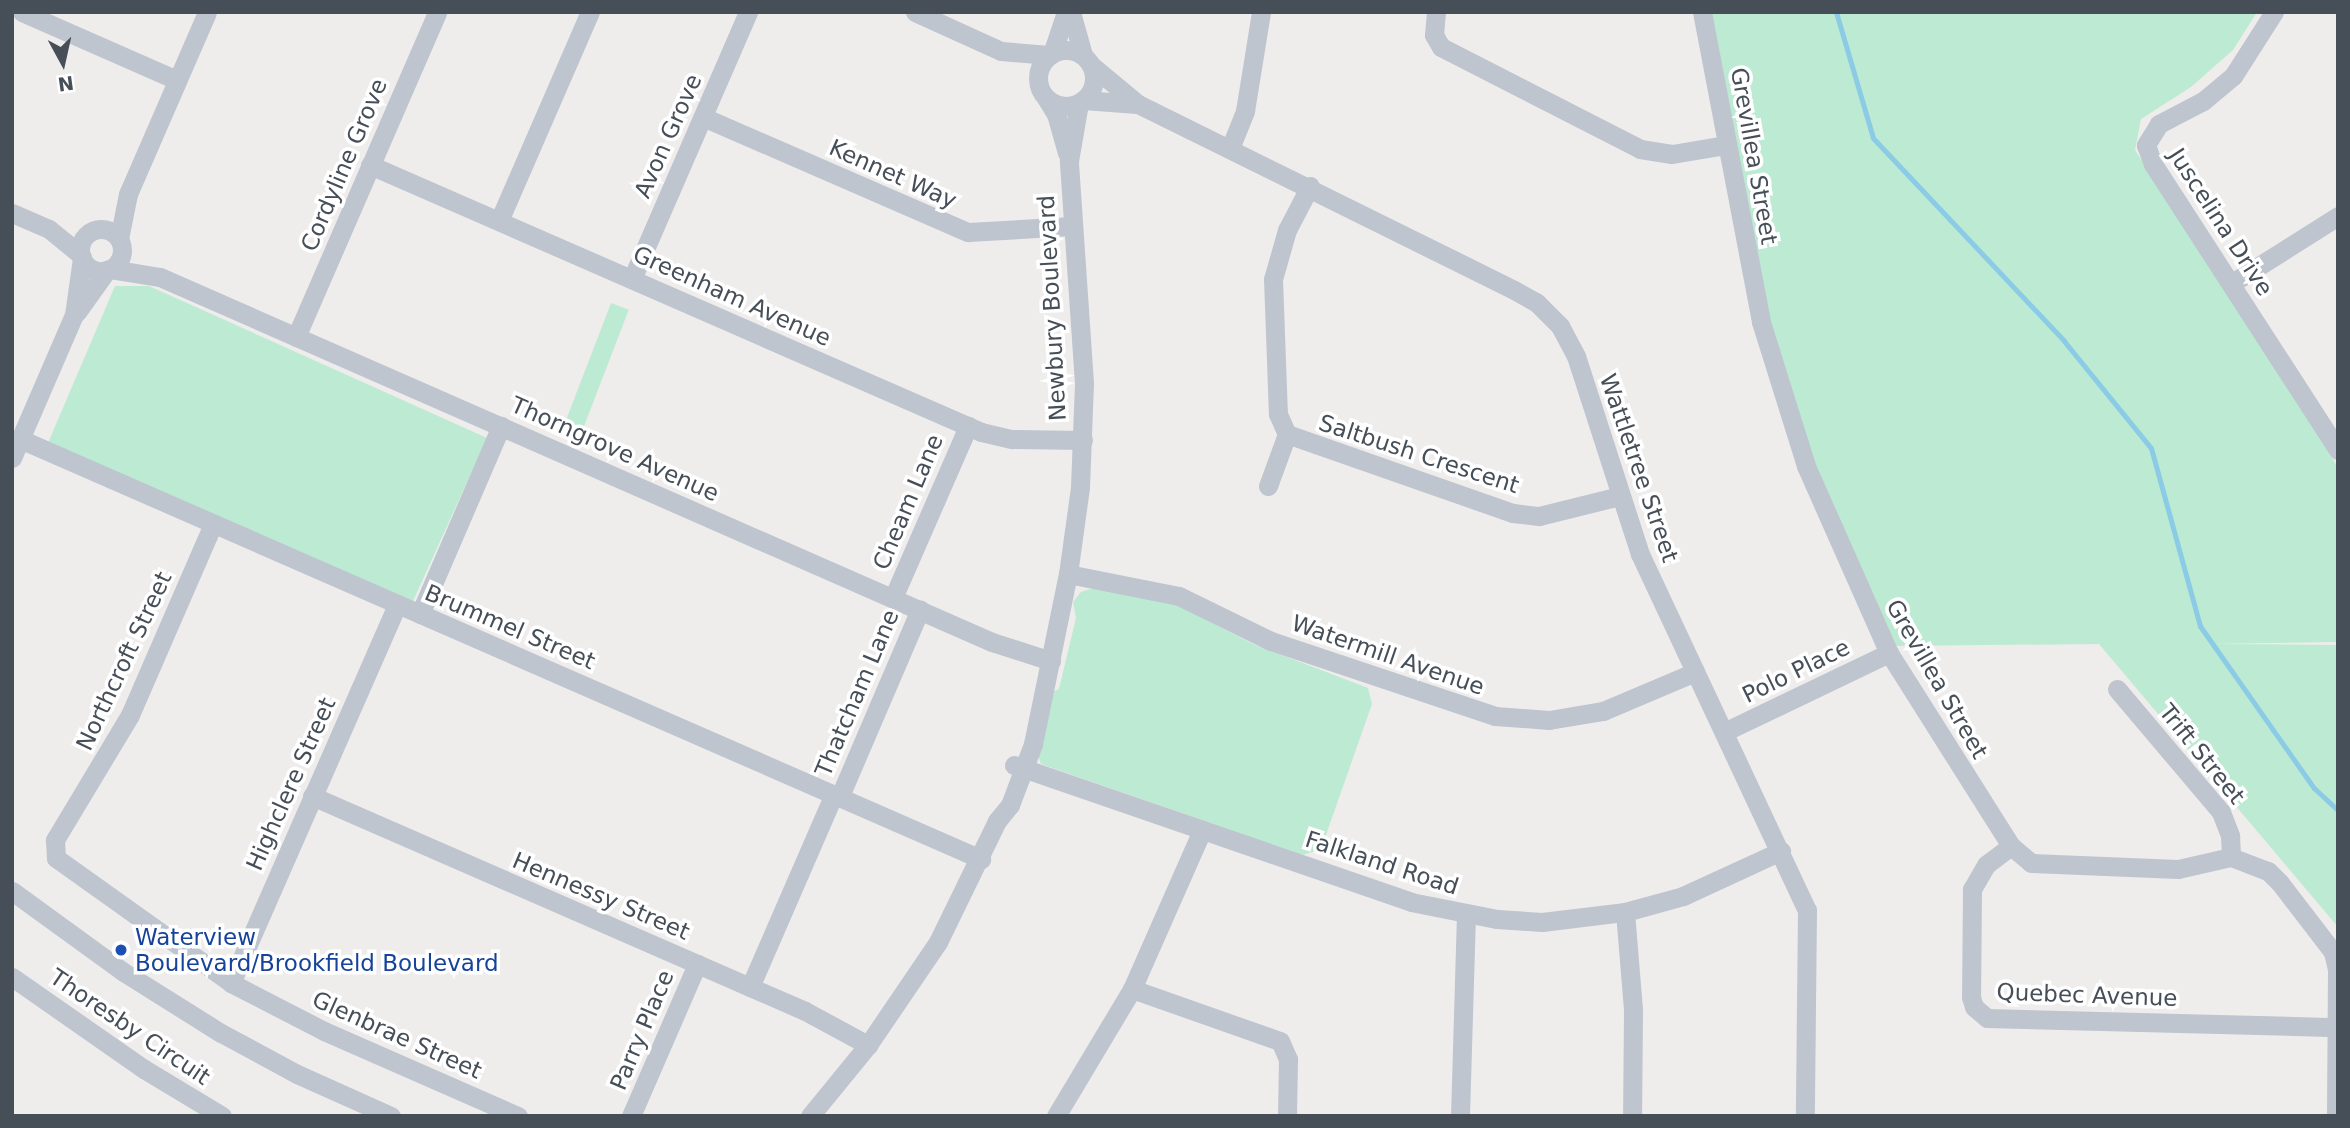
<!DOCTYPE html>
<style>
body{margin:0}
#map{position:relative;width:2350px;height:1128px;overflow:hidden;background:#efecec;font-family:"DejaVu Sans",sans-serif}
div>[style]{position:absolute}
.green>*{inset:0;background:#bcead2;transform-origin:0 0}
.stream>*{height:5px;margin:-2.5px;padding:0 2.5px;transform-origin:2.5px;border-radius:2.5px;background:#8ccbe5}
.minor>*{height:19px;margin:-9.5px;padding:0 9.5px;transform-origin:9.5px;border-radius:9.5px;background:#bec5ce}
.minor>.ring{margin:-9.5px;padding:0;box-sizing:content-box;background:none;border:19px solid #bec5ce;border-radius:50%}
.dots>*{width:19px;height:19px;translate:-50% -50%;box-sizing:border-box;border:4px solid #fff;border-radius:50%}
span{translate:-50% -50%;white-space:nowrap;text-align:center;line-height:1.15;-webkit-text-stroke:7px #fff;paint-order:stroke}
.street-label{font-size:23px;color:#464e58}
.transit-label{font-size:23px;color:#164399}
.left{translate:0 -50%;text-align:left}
.frame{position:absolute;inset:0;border:14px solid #464e58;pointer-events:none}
.north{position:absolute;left:28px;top:28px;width:70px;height:70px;-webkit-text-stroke:5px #fff;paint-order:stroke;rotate:172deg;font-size:19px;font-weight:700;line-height:28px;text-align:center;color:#464e58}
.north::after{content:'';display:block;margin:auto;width:24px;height:32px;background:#464e58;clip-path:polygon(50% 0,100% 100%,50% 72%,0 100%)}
</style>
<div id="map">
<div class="green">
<i style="clip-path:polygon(1708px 12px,2257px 12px,2233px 50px,2191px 87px,2141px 119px,2135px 150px,2267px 349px,2338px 468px,2338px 642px,2209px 644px,2338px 645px,2338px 927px,2099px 644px,1886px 646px,1852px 573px,1755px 290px)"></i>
<i style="clip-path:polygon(115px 286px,149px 286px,487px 438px,413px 601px,48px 443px)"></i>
<i style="left:611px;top:303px;width:19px;height:132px;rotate:21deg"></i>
<i style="clip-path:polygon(1093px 588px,1177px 605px,1253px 644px,1368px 688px,1372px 704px,1321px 849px,1303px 855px,1041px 764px,1037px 753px,1052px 692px,1059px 689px,1076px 618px,1073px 602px,1081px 592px)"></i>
</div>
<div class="stream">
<i style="left:1836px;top:12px;width:131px;rotate:73.6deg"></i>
<i style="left:1873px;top:138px;width:279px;rotate:46.7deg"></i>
<i style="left:2064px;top:341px;width:138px;rotate:50.9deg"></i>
<i style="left:2151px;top:448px;width:185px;rotate:74.6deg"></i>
<i style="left:2200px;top:626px;width:198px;rotate:54.9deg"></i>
<i style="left:2314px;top:788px;width:33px;rotate:43deg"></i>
</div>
<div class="minor">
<i style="left:22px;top:12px;width:169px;rotate:23.7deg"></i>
<i style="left:915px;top:12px;width:94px;rotate:24.4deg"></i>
<i style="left:1001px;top:51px;width:48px;rotate:4.8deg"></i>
<i style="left:1071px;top:12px;width:45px;rotate:74.4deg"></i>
<i style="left:1436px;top:12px;width:23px;rotate:95deg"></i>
<i style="left:1434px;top:35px;width:14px;rotate:60deg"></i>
<i style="left:1441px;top:47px;width:224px;rotate:27.1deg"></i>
<i style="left:1640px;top:149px;width:32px;rotate:9deg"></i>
<i style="left:1672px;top:154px;width:55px;rotate:-9.5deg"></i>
<i style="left:1702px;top:12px;width:316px;rotate:79.2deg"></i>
<i style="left:1761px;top:322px;width:151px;rotate:72.6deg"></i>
<i style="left:1806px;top:466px;width:205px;rotate:66.1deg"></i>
<i style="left:1889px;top:653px;width:228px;rotate:57.7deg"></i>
<i style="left:2011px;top:846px;width:26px;rotate:40deg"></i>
<i style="left:2031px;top:863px;width:147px;rotate:2.3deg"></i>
<i style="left:2178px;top:869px;width:54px;rotate:-12.8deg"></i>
<i style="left:2231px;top:857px;width:40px;rotate:21deg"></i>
<i style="left:2268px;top:871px;width:17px;rotate:45deg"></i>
<i style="left:2280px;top:883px;width:87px;rotate:52.5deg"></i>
<i style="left:2333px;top:952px;width:18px;rotate:77deg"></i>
<i style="left:2337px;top:970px;width:146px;rotate:90.4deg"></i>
<i style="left:2274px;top:12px;width:76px;rotate:122.6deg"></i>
<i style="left:2233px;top:76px;width:39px;rotate:140deg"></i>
<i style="left:2203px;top:101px;width:50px;rotate:152.4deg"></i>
<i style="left:2159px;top:124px;width:25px;rotate:122deg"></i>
<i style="left:2146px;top:145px;width:20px;rotate:70deg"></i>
<i style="left:2153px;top:164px;width:341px;rotate:57.1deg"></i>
<i class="ring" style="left:1038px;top:50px;width:37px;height:37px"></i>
<i style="left:1052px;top:54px;width:44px;rotate:-71.6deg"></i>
<i style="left:1091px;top:65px;width:61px;rotate:39.7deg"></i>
<i style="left:1138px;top:104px;width:419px;rotate:26.3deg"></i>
<i style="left:1514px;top:290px;width:26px;rotate:29deg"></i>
<i style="left:1537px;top:303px;width:33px;rotate:45deg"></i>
<i style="left:1560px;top:326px;width:34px;rotate:62deg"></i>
<i style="left:1576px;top:356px;width:208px;rotate:72.1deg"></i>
<i style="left:1640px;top:554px;width:393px;rotate:64.9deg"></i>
<i style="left:1807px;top:910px;width:206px;rotate:90.6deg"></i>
<i style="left:1046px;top:98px;width:19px;rotate:58deg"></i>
<i style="left:1056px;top:114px;width:41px;rotate:74.2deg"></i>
<i style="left:1083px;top:100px;width:54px;rotate:4.2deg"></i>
<i style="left:703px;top:117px;width:289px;rotate:23.5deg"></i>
<i style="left:968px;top:232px;width:104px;rotate:-3.3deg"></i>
<i style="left:1231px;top:146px;width:38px;rotate:-68deg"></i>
<i style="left:1245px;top:111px;width:100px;rotate:-80.8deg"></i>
<i style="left:370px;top:165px;width:667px;rotate:23.6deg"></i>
<i style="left:981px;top:432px;width:32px;rotate:13deg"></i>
<i style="left:1012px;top:439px;width:71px;rotate:0.8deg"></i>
<i style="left:1310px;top:186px;width:50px;rotate:117.6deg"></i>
<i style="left:1287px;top:230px;width:51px;rotate:105.9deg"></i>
<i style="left:1273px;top:279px;width:135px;rotate:87.9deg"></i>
<i style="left:1278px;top:414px;width:22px;rotate:66deg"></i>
<i style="left:1287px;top:434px;width:239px;rotate:19.3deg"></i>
<i style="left:1513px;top:513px;width:26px;rotate:7deg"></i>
<i style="left:1539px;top:516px;width:83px;rotate:-13.9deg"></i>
<i style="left:12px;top:213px;width:40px;rotate:23.4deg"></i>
<i style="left:49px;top:229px;width:41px;rotate:39.1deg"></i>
<i style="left:499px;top:221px;width:228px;rotate:-66.5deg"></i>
<i class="ring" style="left:80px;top:229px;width:23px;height:23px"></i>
<i style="left:119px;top:239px;width:46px;rotate:-78.7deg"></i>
<i style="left:128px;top:194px;width:198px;rotate:-66.5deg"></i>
<i style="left:110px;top:269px;width:51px;rotate:9.1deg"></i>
<i style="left:160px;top:277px;width:909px;rotate:23.69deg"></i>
<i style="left:992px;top:642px;width:62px;rotate:17.9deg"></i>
<i style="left:632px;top:279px;width:291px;rotate:-66.5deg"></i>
<i style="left:2232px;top:283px;width:125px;rotate:-32.3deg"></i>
<i style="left:77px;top:312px;width:52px;rotate:-54.5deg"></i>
<i style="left:296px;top:337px;width:354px;rotate:-66.5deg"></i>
<i style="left:20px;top:439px;width:1049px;rotate:23.61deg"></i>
<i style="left:12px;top:458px;width:156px;rotate:-66.6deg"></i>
<i style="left:74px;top:315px;width:58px;rotate:-82deg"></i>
<i style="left:1268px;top:486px;width:55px;rotate:-69.9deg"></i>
<i style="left:213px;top:524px;width:208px;rotate:113.5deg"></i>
<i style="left:130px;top:715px;width:146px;rotate:121deg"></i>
<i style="left:55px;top:840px;width:18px;rotate:87deg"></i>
<i style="left:56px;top:858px;width:215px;rotate:35.5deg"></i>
<i style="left:231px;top:983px;width:105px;rotate:27.3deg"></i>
<i style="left:324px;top:1031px;width:212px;rotate:23.7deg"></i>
<i style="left:1068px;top:574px;width:113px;rotate:11.2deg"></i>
<i style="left:1179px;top:596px;width:102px;rotate:26.1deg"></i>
<i style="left:1271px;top:641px;width:236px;rotate:18.5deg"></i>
<i style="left:1495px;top:716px;width:54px;rotate:4.2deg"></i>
<i style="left:1549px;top:720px;width:55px;rotate:-9.5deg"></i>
<i style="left:1603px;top:711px;width:100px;rotate:-23deg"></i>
<i style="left:893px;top:598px;width:188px;rotate:-66.4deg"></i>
<i style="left:420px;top:614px;width:205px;rotate:-66.7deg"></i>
<i style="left:2117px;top:689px;width:161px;rotate:49.8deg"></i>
<i style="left:2221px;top:812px;width:26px;rotate:69deg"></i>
<i style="left:2230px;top:836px;width:21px;rotate:87deg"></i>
<i style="left:1724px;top:732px;width:183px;rotate:-25.6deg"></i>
<i style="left:1014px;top:765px;width:420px;rotate:19deg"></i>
<i style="left:1411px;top:902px;width:88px;rotate:11.2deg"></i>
<i style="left:1497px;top:919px;width:45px;rotate:3.8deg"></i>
<i style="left:1542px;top:922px;width:84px;rotate:-6.9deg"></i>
<i style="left:1625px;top:912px;width:60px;rotate:-15.4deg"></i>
<i style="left:1683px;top:896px;width:108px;rotate:-24.7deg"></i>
<i style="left:312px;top:796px;width:538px;rotate:23.56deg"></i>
<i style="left:805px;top:1011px;width:72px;rotate:28.4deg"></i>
<i style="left:840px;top:796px;width:203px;rotate:-66.8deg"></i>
<i style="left:2011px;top:846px;width:31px;rotate:143deg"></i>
<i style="left:1986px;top:865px;width:28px;rotate:120deg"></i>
<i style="left:1972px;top:889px;width:108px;rotate:90.5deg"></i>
<i style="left:1971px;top:997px;width:10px;rotate:73deg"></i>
<i style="left:1974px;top:1007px;width:17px;rotate:40deg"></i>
<i style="left:1987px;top:1018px;width:350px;rotate:1.5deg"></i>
<i style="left:12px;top:891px;width:136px;rotate:36deg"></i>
<i style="left:122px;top:971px;width:117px;rotate:32.1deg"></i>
<i style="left:221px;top:1033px;width:86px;rotate:28.3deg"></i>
<i style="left:297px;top:1074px;width:103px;rotate:24.1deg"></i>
<i style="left:1625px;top:912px;width:98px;rotate:85.3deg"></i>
<i style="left:1633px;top:1010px;width:106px;rotate:90.5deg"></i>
<i style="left:12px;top:977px;width:161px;rotate:34.9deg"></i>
<i style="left:144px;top:1069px;width:91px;rotate:31.1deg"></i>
<i style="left:231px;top:983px;width:413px;rotate:-66.3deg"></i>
<i style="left:750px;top:987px;width:210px;rotate:-66.5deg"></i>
<i style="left:1132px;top:989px;width:157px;rotate:19.4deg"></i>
<i style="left:1280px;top:1041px;width:20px;rotate:66deg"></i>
<i style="left:1288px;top:1059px;width:57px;rotate:91deg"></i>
<i style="left:631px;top:1116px;width:166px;rotate:-66.5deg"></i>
<i style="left:810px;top:1116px;width:92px;rotate:-50.8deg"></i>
<i style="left:868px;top:1045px;width:125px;rotate:-55.8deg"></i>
<i style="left:938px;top:942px;width:135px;rotate:-64deg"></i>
<i style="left:997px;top:821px;width:21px;rotate:-51deg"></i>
<i style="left:1010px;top:805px;width:65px;rotate:-69.3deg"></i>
<i style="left:1033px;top:744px;width:174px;rotate:-78.4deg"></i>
<i style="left:1068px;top:574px;width:88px;rotate:-82.1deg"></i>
<i style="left:1080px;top:487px;width:104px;rotate:-87.8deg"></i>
<i style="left:1084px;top:383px;width:223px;rotate:-93.9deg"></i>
<i style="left:1069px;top:161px;width:59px;rotate:-80.2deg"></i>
<i style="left:1056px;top:1116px;width:148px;rotate:-59.1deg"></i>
<i style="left:1132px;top:989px;width:174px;rotate:-66.2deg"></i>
<i style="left:1460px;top:1116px;width:201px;rotate:-88.3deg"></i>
</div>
<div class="dots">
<i style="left:121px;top:950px;background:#1a4fb4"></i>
</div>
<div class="street-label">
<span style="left:668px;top:136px;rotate:-66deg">Avon Grove</span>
<span style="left:1754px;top:156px;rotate:80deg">Grevillea Street</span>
<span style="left:344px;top:165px;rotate:-67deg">Cordyline Grove</span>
<span style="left:893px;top:174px;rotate:24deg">Kennet Way</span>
<span style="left:2221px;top:222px;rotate:57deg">Juscelina Drive</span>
<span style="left:732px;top:296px;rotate:24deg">Greenham Avenue</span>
<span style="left:1052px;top:308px;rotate:-93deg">Newbury Boulevard</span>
<span style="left:615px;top:449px;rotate:24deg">Thorngrove Avenue</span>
<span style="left:1419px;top:454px;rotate:18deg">Saltbush Crescent</span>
<span style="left:1639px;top:468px;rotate:71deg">Wattletree Street</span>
<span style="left:908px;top:502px;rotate:-67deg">Cheam Lane</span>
<span style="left:510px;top:627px;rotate:23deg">Brummel Street</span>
<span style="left:1388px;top:655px;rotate:19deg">Watermill Avenue</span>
<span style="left:124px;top:661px;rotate:-65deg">Northcroft Street</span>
<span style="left:1796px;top:671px;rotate:-26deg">Polo Place</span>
<span style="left:1937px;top:679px;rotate:60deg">Grevillea Street</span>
<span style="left:857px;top:693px;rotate:-67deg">Thatcham Lane</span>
<span style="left:2202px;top:754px;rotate:51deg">Trift Street</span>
<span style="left:291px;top:784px;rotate:-66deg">Highclere Street</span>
<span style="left:1382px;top:863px;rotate:18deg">Falkland Road</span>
<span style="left:601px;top:896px;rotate:23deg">Hennessy Street</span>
<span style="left:2087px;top:995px;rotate:2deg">Quebec Avenue</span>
<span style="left:130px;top:1027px;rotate:34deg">Thoresby Circuit</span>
<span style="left:642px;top:1030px;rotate:-67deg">Parry Place</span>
<span style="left:397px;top:1035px;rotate:24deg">Glenbrae Street</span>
</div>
<div class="transit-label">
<span class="left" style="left:135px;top:950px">Waterview<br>Boulevard/Brookfield Boulevard</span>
</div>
<div class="frame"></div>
<div class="north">N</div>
</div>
